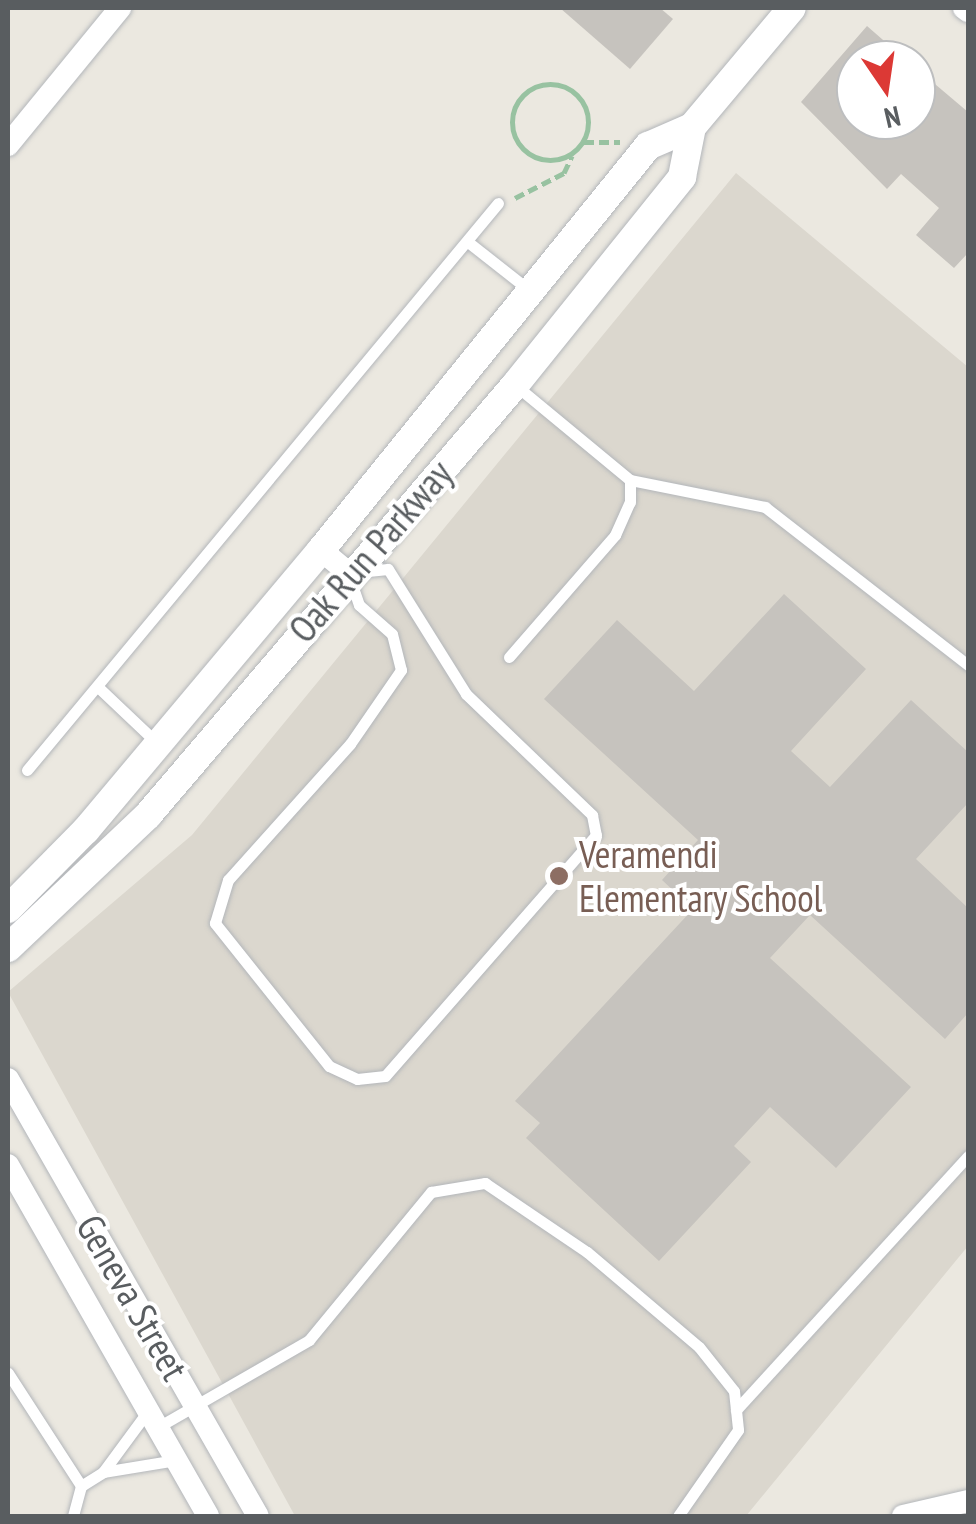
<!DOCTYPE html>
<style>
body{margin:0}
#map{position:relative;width:976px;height:1524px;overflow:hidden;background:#ebe8e0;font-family:"PT Sans Narrow",sans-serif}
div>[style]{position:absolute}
.education>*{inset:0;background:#dbd7ce}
.building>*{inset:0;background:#c6c3be}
.path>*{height:5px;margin-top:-2.5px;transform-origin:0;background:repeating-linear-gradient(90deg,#98c2a1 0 10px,transparent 0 15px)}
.path>.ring{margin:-2.5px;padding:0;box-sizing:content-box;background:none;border:5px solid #98c2a1;border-radius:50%}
.roads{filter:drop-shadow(0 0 2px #b3b6ba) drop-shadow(0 0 2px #b3b6ba)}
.service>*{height:11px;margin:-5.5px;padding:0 5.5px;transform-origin:5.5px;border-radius:5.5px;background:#fff}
.minor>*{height:22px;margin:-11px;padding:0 11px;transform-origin:11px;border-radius:11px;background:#fff}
.tertiary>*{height:28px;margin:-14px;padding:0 14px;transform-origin:14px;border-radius:14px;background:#fff}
.dots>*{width:28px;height:28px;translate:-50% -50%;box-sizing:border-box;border:5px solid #fff;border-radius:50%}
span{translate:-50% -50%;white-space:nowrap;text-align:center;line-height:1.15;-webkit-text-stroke:8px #fff;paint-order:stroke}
.street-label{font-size:38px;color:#595d60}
.education-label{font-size:38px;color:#785e54}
.left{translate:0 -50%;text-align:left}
.frame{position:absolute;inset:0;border:10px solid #595d60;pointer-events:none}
.north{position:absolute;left:836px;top:40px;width:100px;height:100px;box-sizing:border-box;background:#fff;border:2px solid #bdbebf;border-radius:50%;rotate:167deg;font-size:28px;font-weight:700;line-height:40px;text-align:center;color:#595d60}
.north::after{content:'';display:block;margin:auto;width:35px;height:45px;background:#dc3935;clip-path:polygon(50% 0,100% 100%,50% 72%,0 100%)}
</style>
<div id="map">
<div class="education">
<i style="clip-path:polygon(736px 173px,968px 367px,968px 1246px,746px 1516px,295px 1516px,8px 992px,192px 835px)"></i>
</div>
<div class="building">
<i style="clip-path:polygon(560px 8px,660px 8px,673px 19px,630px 69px)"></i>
<i style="clip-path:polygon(867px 26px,906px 60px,856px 60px,856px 120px,916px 120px,916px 68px,968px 112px,968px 253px,954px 268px,916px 235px,939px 208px,901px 174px,887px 189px,801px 102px)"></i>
<i style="clip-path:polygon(784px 594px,866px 669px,791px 751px,830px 787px,911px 700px,968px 752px,968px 803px,916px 859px,968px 908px,968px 1013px,945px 1039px,810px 915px,770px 958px,911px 1087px,836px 1168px,770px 1107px,734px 1146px,751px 1162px,659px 1261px,526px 1138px,540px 1123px,515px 1101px,693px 909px,662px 880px,698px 840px,544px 699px,617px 620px,694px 691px)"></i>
</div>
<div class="path">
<i class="ring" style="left:512px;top:84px;width:71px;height:71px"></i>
<i style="left:584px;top:142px;width:36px"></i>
<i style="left:515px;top:198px;width:55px;rotate:-27deg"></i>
<i style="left:564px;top:173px;width:19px;rotate:-65deg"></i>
</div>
<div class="roads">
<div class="service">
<i style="left:468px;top:242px;width:78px;rotate:38.2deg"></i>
<i style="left:630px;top:480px;width:138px;rotate:11.3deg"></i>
<i style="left:765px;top:507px;width:257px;rotate:37.9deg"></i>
<i style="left:388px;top:569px;width:147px;rotate:58deg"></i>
<i style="left:466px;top:694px;width:175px;rotate:43.8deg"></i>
<i style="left:592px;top:815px;width:20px;rotate:79deg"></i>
<i style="left:596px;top:835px;width:320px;rotate:131.2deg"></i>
<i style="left:385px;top:1076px;width:28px;rotate:174deg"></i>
<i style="left:357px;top:1079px;width:31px;rotate:-155deg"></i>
<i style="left:329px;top:1066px;width:183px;rotate:-128.6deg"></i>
<i style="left:215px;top:923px;width:45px;rotate:-73.2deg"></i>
<i style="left:228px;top:880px;width:183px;rotate:-48.1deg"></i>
<i style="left:350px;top:744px;width:90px;rotate:-55.4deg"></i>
<i style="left:401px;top:670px;width:37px;rotate:-104deg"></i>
<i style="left:392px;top:634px;width:44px;rotate:-138.7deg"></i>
<i style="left:359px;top:605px;width:34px;rotate:-109deg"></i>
<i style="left:348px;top:573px;width:40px;rotate:-5.7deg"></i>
<i style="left:509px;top:657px;width:162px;rotate:-49deg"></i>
<i style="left:615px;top:535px;width:36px;rotate:-66deg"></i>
<i style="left:630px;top:502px;width:22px;rotate:-90deg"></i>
<i style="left:630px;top:480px;width:149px;rotate:-140.4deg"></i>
<i style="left:99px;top:688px;width:80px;rotate:43.5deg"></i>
<i style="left:27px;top:770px;width:737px;rotate:-50.28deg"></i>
<i style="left:8px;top:1373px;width:135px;rotate:57.1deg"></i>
<i style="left:81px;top:1486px;width:31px;rotate:105deg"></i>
<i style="left:736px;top:1410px;width:344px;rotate:-47.6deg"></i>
<i style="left:158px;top:1427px;width:174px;rotate:-29.9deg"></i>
<i style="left:309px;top:1340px;width:192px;rotate:-50.5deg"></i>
<i style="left:431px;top:1192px;width:55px;rotate:-9.5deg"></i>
<i style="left:485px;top:1183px;width:123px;rotate:34.1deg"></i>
<i style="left:587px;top:1252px;width:147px;rotate:40.3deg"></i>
<i style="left:699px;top:1347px;width:56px;rotate:51.5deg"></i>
<i style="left:734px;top:1391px;width:39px;rotate:84deg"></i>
<i style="left:738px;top:1430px;width:105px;rotate:124.9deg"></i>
<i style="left:103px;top:1472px;width:74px;rotate:-9.3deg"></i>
<i style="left:81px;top:1486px;width:26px;rotate:-32deg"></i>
<i style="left:103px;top:1472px;width:76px;rotate:-53.6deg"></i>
</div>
<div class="minor">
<i style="left:964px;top:8px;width:5px;rotate:37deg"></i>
<i style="left:8px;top:145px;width:177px;rotate:-50.7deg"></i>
<i style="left:321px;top:550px;width:35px;rotate:40deg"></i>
<i style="left:8px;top:1079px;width:503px;rotate:60.23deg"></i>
<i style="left:8px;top:1165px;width:404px;rotate:60.3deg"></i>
<i style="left:903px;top:1516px;width:67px;rotate:-13deg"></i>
</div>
<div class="tertiary">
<i style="left:8px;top:909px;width:111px;rotate:-45.4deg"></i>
<i style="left:86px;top:830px;width:366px;rotate:-50deg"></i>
<i style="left:321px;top:550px;width:520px;rotate:-51.01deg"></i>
<i style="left:648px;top:146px;width:48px;rotate:-23.4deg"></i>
<i style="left:692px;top:127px;width:155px;rotate:-50deg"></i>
<i style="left:8px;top:948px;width:193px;rotate:-43.5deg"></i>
<i style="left:148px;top:815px;width:565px;rotate:-49.52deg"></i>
<i style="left:515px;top:385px;width:267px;rotate:-51.2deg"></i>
<i style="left:682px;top:177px;width:51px;rotate:-78.7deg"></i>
</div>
</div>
<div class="dots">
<i style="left:559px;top:876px;background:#8d6e63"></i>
</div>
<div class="street-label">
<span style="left:370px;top:551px;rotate:-49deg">Oak Run Parkway</span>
<span style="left:133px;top:1297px;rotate:60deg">Geneva Street</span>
</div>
<div class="education-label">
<span class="left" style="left:579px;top:876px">Veramendi<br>Elementary School</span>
</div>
<div class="frame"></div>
<div class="north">N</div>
</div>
